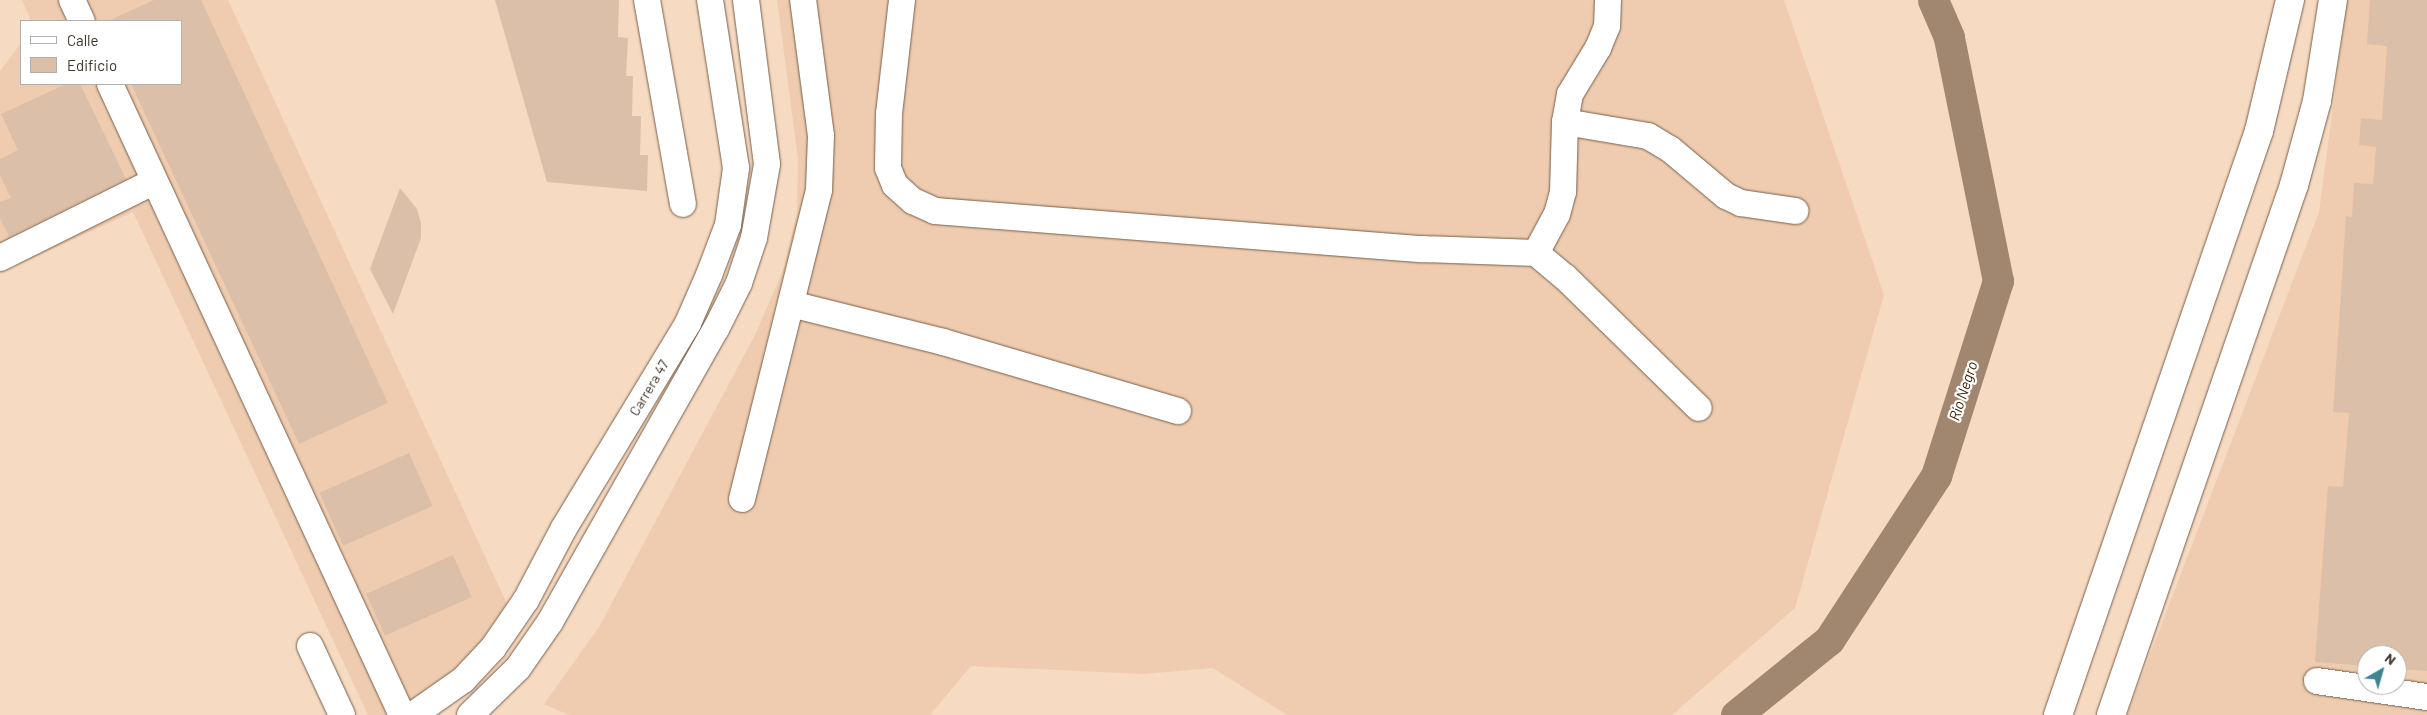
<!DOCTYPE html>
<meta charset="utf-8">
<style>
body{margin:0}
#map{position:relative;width:2427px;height:715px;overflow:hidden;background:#f7dac2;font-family:Barlow,sans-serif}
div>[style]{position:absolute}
.built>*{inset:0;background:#efccaf}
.river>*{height:31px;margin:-15.5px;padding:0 15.5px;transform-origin:15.5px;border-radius:15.5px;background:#a18670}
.building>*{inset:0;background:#dcbfa8;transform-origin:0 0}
.roads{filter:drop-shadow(0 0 1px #785f4a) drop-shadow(0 0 1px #785f4a)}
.minor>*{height:26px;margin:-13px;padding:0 13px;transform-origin:13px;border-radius:13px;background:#fff}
.major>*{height:28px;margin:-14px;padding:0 14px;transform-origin:14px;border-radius:14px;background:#fff}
span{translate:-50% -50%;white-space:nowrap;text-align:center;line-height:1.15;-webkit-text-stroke:4.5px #fff;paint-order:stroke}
.street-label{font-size:14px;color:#3f342a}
.water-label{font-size:15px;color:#402305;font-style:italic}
.legend{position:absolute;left:20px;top:20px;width:162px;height:65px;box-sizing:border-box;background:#fff;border:1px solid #b2aeaa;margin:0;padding:6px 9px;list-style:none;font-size:15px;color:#3f342a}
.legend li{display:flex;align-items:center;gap:10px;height:25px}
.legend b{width:25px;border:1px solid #b2aeaa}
.north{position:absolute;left:2357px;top:645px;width:50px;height:50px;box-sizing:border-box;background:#fff;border:1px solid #b2aeaa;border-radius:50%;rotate:38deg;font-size:14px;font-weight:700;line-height:20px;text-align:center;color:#3f342a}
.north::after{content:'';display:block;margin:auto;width:18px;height:22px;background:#3f8491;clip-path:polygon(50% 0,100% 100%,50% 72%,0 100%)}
</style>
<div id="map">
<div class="built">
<i style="clip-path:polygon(22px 0,228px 0,507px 604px,467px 660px,426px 696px,390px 715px,368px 715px,133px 212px,0 273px,0 71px,21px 43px,21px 84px,181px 84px,181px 21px,31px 21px)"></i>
<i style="clip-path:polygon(777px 0,1784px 0,1884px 295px,1795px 608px,1672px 715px,1287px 715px,1213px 668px,1144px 674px,971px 666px,930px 715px,569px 715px,544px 704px,599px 627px,756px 333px,783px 270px,797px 212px,798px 159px)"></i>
<i style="clip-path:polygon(evenodd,2347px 0,2427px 0,2427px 715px,2127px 715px,2319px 212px,2347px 0,2367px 655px,2397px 655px,2397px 685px,2367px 685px,2367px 655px)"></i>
</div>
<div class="river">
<i style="left:1736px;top:715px;width:119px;rotate:-38.9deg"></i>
<i style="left:1829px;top:640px;width:196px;rotate:-56.9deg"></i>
<i style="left:1936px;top:476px;width:205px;rotate:-72.4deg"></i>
<i style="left:1998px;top:281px;width:249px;rotate:-101.4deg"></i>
<i style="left:1949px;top:37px;width:40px;rotate:-113.4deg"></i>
</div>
<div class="building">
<i style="clip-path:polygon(154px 0,201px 0,388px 403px,299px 444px,131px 84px,181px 84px,181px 21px,108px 21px)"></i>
<i style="clip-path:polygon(495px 0,619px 0,618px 37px,628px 38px,626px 76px,633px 76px,632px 116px,641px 116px,640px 155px,648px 155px,647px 191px,547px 182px)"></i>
<i style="clip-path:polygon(2370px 0,2427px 0,2427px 671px,2397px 669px,2397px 655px,2367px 655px,2367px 666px,2315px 662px,2328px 486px,2343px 487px,2349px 413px,2333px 412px,2346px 216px,2352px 217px,2354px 183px,2373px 184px,2376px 147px,2359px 145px,2361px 118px,2382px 120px,2387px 46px,2367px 44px)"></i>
<i style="clip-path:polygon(66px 84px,80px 84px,126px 179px,9px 237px,0 218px,0 202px,11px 198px,0 175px,0 159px,18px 150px,1px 114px)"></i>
<i style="clip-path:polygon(400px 188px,417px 209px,421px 223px,421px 238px,393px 314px,370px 269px)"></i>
<i style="left:409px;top:453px;width:58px;height:98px;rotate:66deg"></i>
<i style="left:453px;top:555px;width:46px;height:95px;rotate:66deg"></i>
</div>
<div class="roads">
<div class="minor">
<i style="left:72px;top:0;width:23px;rotate:65deg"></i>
<i style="left:647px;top:0;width:207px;rotate:80deg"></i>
<i style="left:902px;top:0;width:115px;rotate:96.5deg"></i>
<i style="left:889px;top:114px;width:54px;rotate:91.1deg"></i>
<i style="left:888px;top:168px;width:18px;rotate:68deg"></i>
<i style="left:895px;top:185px;width:24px;rotate:42deg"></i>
<i style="left:913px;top:201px;width:24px;rotate:24deg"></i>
<i style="left:935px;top:211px;width:488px;rotate:4.5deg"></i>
<i style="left:1422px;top:249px;width:114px;rotate:2deg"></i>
<i style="left:1608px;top:0;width:26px;rotate:92deg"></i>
<i style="left:1607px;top:26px;width:24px;rotate:112deg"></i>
<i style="left:1598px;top:48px;width:54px;rotate:121.3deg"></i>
<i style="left:1570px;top:94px;width:28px;rotate:100deg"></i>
<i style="left:1565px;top:122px;width:70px;rotate:91.6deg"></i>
<i style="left:1563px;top:192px;width:23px;rotate:105deg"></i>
<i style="left:1557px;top:214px;width:44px;rotate:118.3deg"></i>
<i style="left:1536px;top:253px;width:38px;rotate:40deg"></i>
<i style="left:1565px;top:277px;width:187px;rotate:44.4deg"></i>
<i style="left:110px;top:84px;width:695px;rotate:65.17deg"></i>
<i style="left:1565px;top:122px;width:84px;rotate:9.6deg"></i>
<i style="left:1648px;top:136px;width:26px;rotate:31deg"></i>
<i style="left:1670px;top:149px;width:73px;rotate:40deg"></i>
<i style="left:1726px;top:196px;width:17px;rotate:25deg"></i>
<i style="left:1741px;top:203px;width:55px;rotate:8.4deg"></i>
<i style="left:0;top:258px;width:171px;rotate:-26.4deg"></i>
<i style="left:791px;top:304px;width:157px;rotate:14deg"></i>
<i style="left:943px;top:342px;width:245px;rotate:16.4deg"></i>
<i style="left:742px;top:499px;width:318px;rotate:-76deg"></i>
<i style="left:819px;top:190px;width:54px;rotate:-87.9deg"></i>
<i style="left:821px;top:136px;width:137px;rotate:-97.5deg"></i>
<i style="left:310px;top:646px;width:76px;rotate:65.1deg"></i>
<i style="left:2317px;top:681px;width:111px;rotate:8.3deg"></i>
<i style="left:413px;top:715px;width:61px;rotate:-35deg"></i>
<i style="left:463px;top:680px;width:44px;rotate:-46.8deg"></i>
<i style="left:493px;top:648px;width:58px;rotate:-55.5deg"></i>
<i style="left:526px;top:600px;width:81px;rotate:-62.2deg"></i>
<i style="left:564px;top:528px;width:240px;rotate:-58.8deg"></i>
<i style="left:688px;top:323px;width:52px;rotate:-66.4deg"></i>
<i style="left:709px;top:275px;width:53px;rotate:-69.2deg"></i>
<i style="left:728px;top:225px;width:58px;rotate:-82deg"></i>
<i style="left:736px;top:168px;width:170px;rotate:-98.8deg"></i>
<i style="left:470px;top:715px;width:67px;rotate:-44.4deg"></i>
<i style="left:518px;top:668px;width:56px;rotate:-55.2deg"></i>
<i style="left:550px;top:622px;width:337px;rotate:-60.5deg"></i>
<i style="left:716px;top:329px;width:51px;rotate:-63.4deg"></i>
<i style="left:739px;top:283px;width:47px;rotate:-71.6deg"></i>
<i style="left:754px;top:238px;width:75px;rotate:-80deg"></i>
<i style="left:767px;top:164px;width:165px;rotate:-97.3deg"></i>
</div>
<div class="major">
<i style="left:2058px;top:715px;width:618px;rotate:-71.01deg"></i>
<i style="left:2259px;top:131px;width:135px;rotate:-76.7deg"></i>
<i style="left:2111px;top:715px;width:561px;rotate:-70.95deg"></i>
<i style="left:2294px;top:185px;width:87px;rotate:-74.7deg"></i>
<i style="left:2317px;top:101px;width:102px;rotate:-81deg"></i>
</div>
</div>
<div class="street-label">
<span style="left:649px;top:388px;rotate:-59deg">Carrera 47</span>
</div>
<div class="water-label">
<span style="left:1963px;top:391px;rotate:-72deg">Río Negro</span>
</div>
<ul class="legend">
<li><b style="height:6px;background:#fff"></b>Calle</li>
<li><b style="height:14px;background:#dcbfa8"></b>Edificio</li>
</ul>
<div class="north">N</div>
</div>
